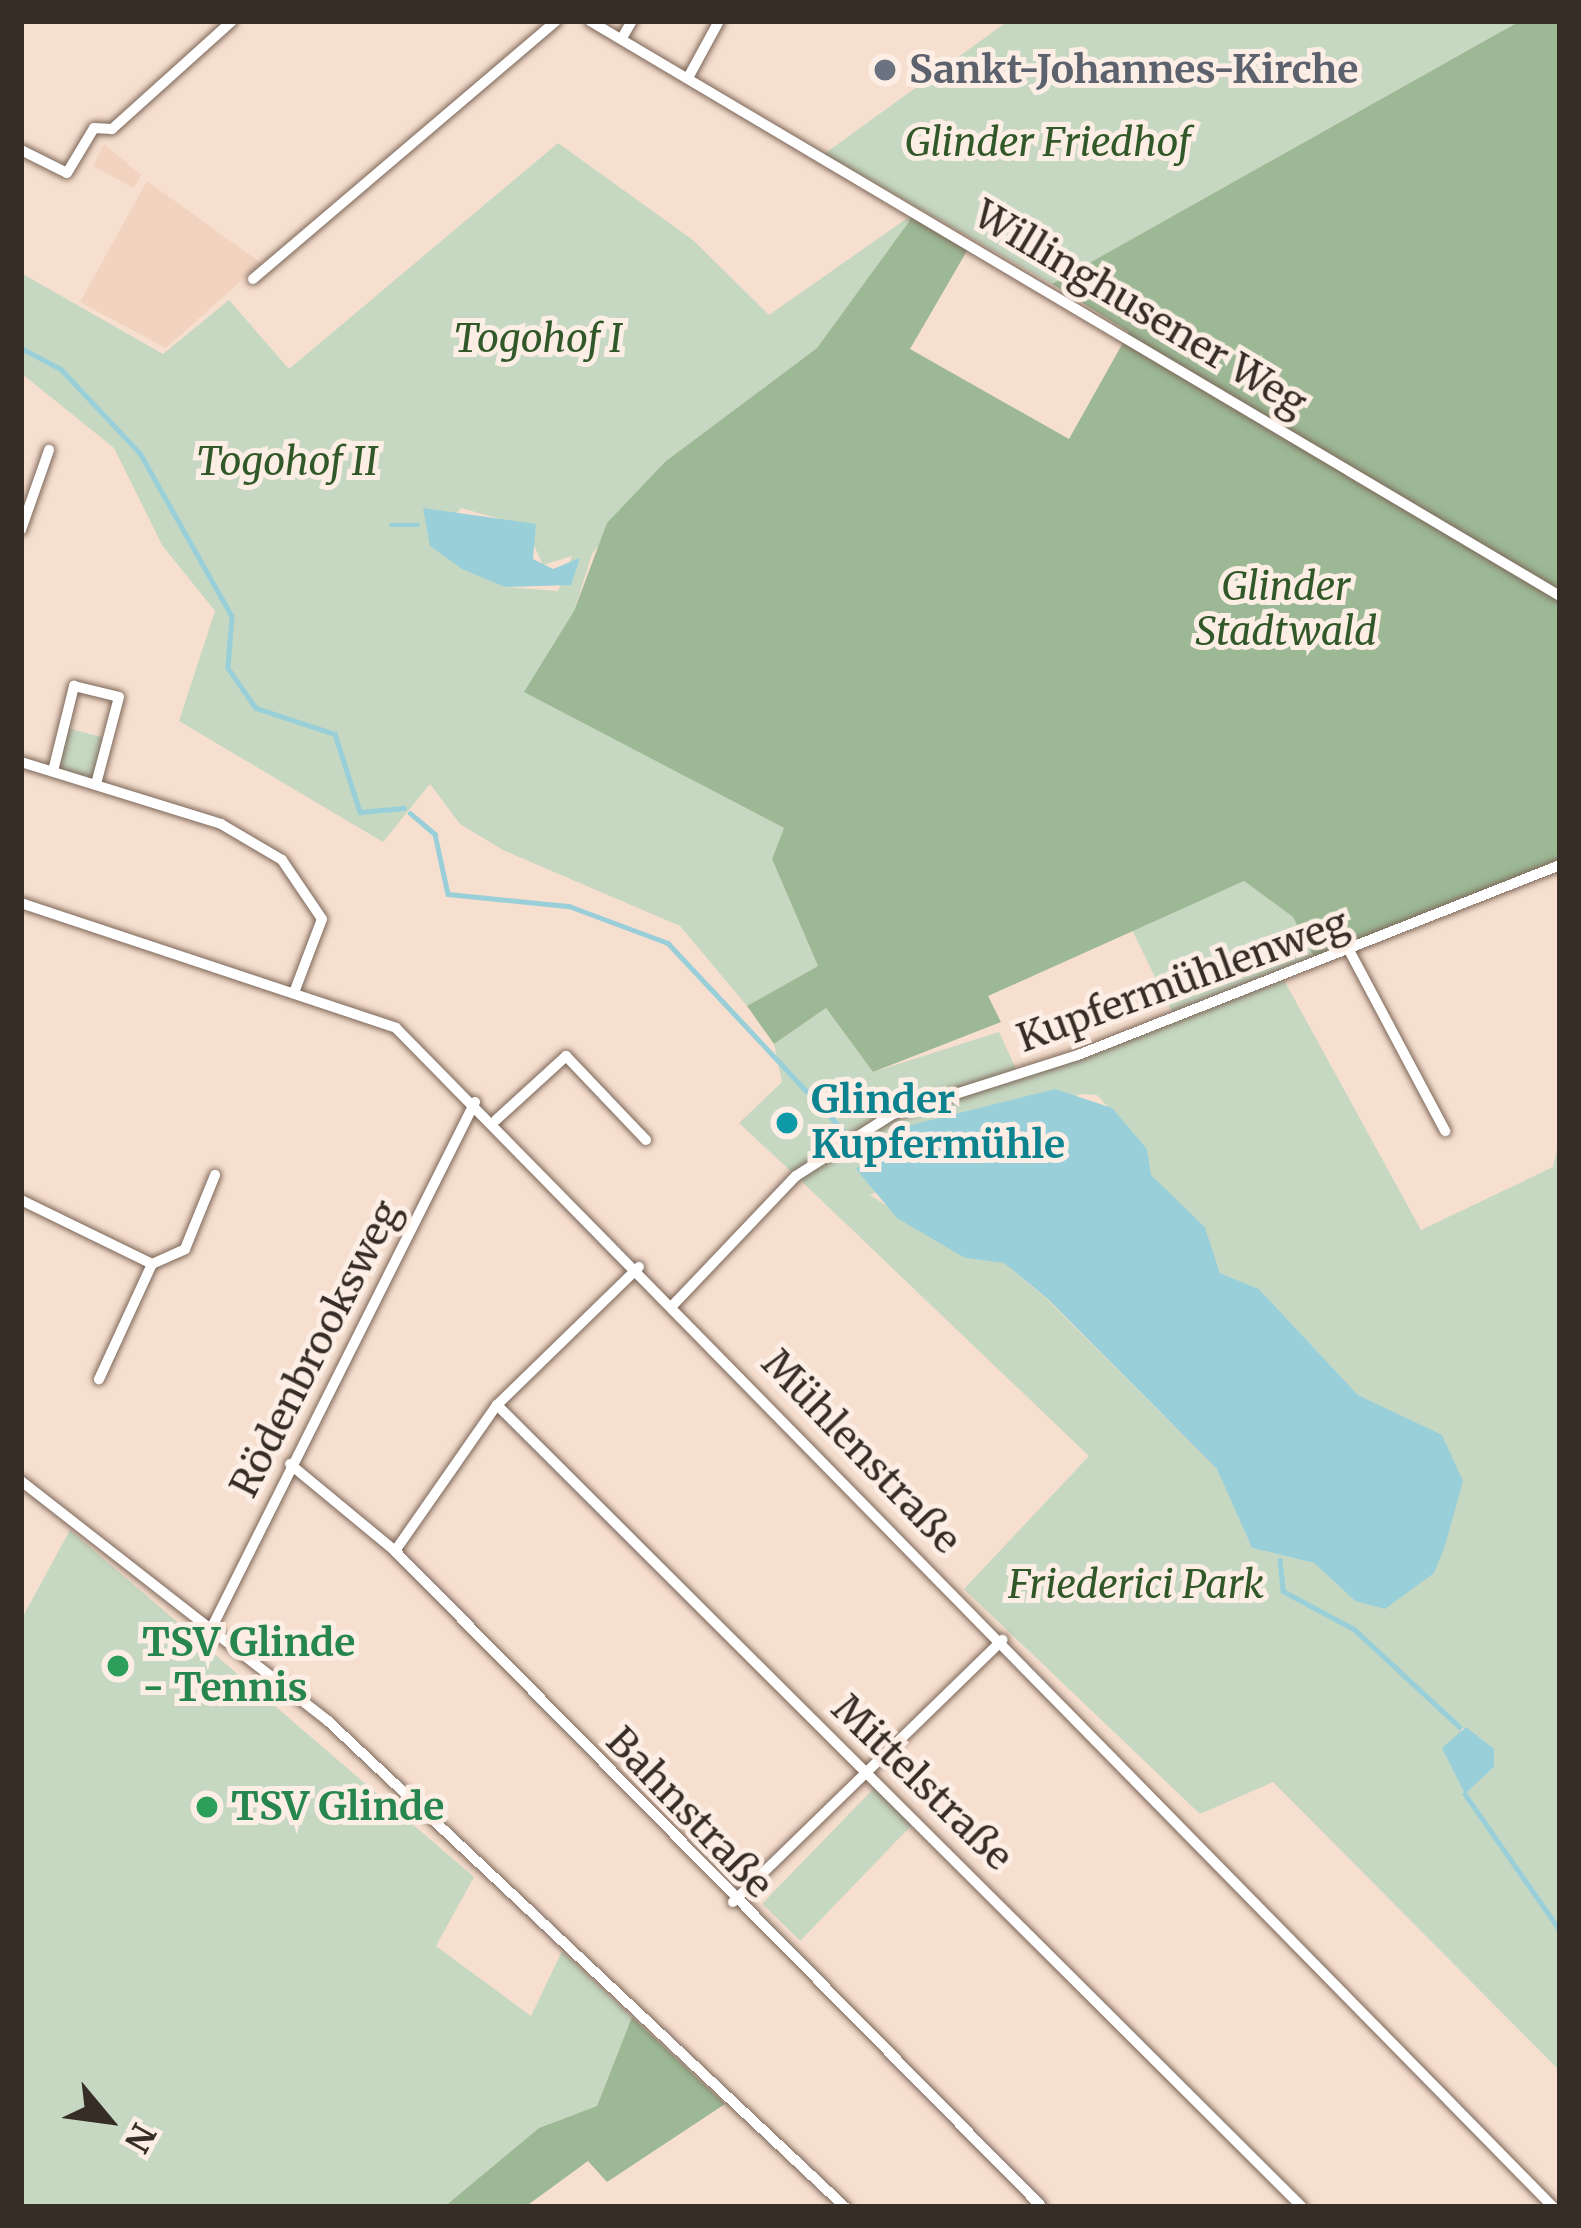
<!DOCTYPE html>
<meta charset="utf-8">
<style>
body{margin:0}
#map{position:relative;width:1581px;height:2228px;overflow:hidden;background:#f7dfcf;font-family:Merriweather,serif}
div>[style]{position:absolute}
.built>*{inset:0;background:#f1d3bf}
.green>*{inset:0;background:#c6d8c2;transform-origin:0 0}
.forest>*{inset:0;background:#9cb895}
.water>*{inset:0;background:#99cfd9}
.stream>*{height:4.5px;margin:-2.25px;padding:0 2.25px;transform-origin:2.25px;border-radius:2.25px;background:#99cfd9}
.roads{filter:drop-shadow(0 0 3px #7c6759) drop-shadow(0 0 3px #7c6759)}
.street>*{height:10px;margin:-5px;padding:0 5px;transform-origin:5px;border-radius:5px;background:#fff}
.dots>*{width:33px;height:33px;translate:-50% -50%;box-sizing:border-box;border:6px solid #fdeee5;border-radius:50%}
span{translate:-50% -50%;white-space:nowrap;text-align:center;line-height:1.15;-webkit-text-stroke:10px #fdeee5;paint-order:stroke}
.worship-label{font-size:39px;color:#5b616d;font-weight:700}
.left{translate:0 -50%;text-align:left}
.park-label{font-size:39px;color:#315828;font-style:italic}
.street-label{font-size:39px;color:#362d27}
.culture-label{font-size:39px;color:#0d838f;font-weight:700}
.leisure-label{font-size:39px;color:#27864d;font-weight:700}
.frame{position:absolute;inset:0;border:24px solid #362d27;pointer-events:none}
.north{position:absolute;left:48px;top:2060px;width:120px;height:120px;-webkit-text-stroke:9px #fdeee5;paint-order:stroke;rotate:119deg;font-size:33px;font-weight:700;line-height:48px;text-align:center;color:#362d27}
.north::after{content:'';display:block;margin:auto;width:42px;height:54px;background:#362d27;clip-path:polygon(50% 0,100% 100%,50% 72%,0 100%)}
</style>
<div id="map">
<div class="built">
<i style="clip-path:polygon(104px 144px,141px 175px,134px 188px,93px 166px)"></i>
<i style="clip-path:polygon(147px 181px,261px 263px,166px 348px,80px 302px)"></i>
</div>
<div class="green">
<i style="clip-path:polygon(1008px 21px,1520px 21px,1052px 284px,824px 154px)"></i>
<i style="clip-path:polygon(evenodd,558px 143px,693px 240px,769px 315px,916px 212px,817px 348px,666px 461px,592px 554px,574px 611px,525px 692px,784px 828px,772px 859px,818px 966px,747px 1006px,680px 926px,503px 850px,460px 824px,430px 784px,383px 842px,179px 721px,215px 611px,162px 545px,114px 448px,21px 373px,21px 273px,163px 354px,229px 300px,289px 369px,558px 143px,461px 508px,525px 526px,543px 565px,572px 556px,558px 591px,505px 587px,430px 546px,461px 508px)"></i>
<i style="left:64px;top:727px;width:46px;height:45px;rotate:15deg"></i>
<i style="clip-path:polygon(1244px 881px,1293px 917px,1315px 959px,1173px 1014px,1132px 930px)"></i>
<i style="clip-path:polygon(evenodd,1284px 980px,1421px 1230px,1553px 1167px,1560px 1137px,1560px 2071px,1273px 1782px,1200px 1814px,964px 1589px,1089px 1456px,798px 1178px,895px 1117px,1284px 980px,1080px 1094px,1097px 1095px,1147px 1149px,1150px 1175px,1205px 1227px,1220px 1273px,1259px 1289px,1358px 1395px,1442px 1436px,1452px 1502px,1444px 1549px,1402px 1596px,1355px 1601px,1314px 1563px,1252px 1548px,1218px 1470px,1048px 1300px,1004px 1263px,965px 1258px,870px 1195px,1080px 1094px,1284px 980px,1461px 1727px,1493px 1749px,1494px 1767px,1466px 1793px,1461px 1727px)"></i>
<i style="clip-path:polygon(826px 1008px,873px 1072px,999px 1032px,1016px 1069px,893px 1114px,796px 1176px,739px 1123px,782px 1082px,774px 1044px)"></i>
<i style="clip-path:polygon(70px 1530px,474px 1877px,436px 1946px,531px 2016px,562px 1951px,632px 2017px,597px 2106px,539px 2128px,444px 2207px,21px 2207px,21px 1620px)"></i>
<i style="left:874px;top:1788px;width:53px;height:161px;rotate:44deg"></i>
</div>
<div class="forest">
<i style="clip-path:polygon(1520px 21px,1560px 21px,1560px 859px,1315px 959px,1293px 917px,1244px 881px,988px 996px,1001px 1022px,873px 1072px,826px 1008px,774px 1044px,747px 1006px,818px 966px,772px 859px,784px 828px,524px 692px,574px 611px,607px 523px,666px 461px,817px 348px,916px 212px,971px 244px,910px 349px,1069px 439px,1129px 332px,1052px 284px)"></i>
<i style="clip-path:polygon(632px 2017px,725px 2104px,607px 2182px,588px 2161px,525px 2207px,444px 2207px,539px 2128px,597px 2106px)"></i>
</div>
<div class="water">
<i style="clip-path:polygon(423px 508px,536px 524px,533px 559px,553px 569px,580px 558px,571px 585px,505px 587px,462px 569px,430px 546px)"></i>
<i style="clip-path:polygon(1055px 1089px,1112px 1108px,1147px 1149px,1151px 1175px,1205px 1227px,1220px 1273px,1259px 1289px,1358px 1395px,1442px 1435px,1463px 1481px,1444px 1549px,1434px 1573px,1385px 1609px,1355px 1601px,1314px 1563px,1252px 1548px,1217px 1469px,1049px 1300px,1004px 1263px,965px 1258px,897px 1218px,856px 1169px,899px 1128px)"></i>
<i style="clip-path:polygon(1466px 1727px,1494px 1749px,1494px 1767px,1465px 1794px,1442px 1748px)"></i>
</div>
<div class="stream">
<i style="left:21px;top:348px;width:45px;rotate:27.7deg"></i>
<i style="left:61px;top:369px;width:115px;rotate:46.8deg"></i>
<i style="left:140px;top:453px;width:187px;rotate:60.6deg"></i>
<i style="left:232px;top:616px;width:52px;rotate:94.4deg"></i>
<i style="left:228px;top:668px;width:49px;rotate:55deg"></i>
<i style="left:256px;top:708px;width:83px;rotate:18.2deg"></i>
<i style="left:335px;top:734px;width:82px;rotate:72.2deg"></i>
<i style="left:360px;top:812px;width:44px;rotate:-5.2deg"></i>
<i style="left:391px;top:525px;width:27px"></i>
<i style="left:410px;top:813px;width:33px;rotate:40deg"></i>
<i style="left:435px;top:834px;width:61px;rotate:77.8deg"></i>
<i style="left:448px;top:894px;width:122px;rotate:5.7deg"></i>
<i style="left:569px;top:906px;width:106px;rotate:20.5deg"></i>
<i style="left:668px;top:943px;width:256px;rotate:46.9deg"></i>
<i style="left:1280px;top:1560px;width:31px;rotate:84deg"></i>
<i style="left:1283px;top:1591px;width:81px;rotate:28.2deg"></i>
<i style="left:1354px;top:1629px;width:144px;rotate:42.8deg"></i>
<i style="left:1465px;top:1794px;width:166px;rotate:55.1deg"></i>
</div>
<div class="roads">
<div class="street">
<i style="left:590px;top:21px;width:1128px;rotate:30.66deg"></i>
<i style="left:622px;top:38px;width:20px;rotate:-60deg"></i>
<i style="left:689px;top:76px;width:63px;rotate:-61.4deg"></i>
<i style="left:21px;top:150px;width:51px;rotate:26.6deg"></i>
<i style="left:67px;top:173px;width:52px;rotate:-59deg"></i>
<i style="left:94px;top:128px;width:18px;rotate:3deg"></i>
<i style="left:112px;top:129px;width:161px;rotate:-42deg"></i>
<i style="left:253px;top:279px;width:398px;rotate:-40.4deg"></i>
<i style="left:21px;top:530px;width:85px;rotate:-70.7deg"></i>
<i style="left:21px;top:762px;width:209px;rotate:17.2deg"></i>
<i style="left:221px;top:824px;width:71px;rotate:30.5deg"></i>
<i style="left:282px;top:860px;width:71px;rotate:55.9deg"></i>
<i style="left:322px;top:919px;width:76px;rotate:110.8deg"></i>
<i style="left:53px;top:771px;width:88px;rotate:-76.1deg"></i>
<i style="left:74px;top:686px;width:46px;rotate:13.7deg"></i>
<i style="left:119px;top:697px;width:90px;rotate:104.8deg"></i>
<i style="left:21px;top:903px;width:395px;rotate:18.4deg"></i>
<i style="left:396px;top:1028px;width:1652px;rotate:45.54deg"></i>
<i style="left:1350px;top:952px;width:203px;rotate:62deg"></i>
<i style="left:496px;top:1120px;width:95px;rotate:-42.4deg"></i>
<i style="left:566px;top:1056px;width:116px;rotate:46.4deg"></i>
<i style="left:21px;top:1200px;width:146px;rotate:26deg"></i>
<i style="left:152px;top:1264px;width:127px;rotate:114.7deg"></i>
<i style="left:152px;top:1264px;width:36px;rotate:-24deg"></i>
<i style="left:185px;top:1249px;width:80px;rotate:-67.9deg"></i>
<i style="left:674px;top:1304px;width:177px;rotate:-46.4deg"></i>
<i style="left:796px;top:1176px;width:115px;rotate:-32.6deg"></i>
<i style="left:893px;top:1114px;width:194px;rotate:-17.7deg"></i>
<i style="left:1078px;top:1055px;width:518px;rotate:-21.51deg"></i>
<i style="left:497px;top:1405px;width:1136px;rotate:44.89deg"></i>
<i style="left:290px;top:1464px;width:136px;rotate:39.6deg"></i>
<i style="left:395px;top:1551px;width:921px;rotate:45.4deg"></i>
<i style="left:21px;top:1481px;width:390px;rotate:38deg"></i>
<i style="left:328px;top:1721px;width:710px;rotate:43.23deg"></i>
<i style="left:395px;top:1551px;width:178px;rotate:-55.1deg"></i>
<i style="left:497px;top:1405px;width:198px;rotate:-44.2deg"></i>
<i style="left:213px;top:1625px;width:585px;rotate:-63.39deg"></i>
<i style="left:733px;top:1902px;width:376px;rotate:-44.2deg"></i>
</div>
</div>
<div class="dots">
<i style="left:885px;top:70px;background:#6b7280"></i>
<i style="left:787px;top:1123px;background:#0f9aa8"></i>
<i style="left:118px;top:1666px;background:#2e9e5b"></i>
<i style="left:207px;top:1807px;background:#2e9e5b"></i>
</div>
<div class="worship-label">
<span class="left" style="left:909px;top:70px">Sankt-Johannes-Kirche</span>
</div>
<div class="park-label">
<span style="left:1048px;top:143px">Glinder Friedhof</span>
<span style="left:538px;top:339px">Togohof I</span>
<span style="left:287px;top:462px">Togohof II</span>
<span style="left:1286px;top:610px">Glinder<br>Stadtwald</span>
<span style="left:1136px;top:1585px">Friederici Park</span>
</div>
<div class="street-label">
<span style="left:1140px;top:309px;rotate:31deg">Willinghusener Weg</span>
<span style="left:1183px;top:981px;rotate:-20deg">Kupfermühlenweg</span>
<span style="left:316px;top:1349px;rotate:-63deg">Rödenbrooksweg</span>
<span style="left:861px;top:1452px;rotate:46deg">Mühlenstraße</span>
<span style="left:922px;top:1783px;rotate:44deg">Mittelstraße</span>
<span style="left:689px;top:1813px;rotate:46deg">Bahnstraße</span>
</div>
<div class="culture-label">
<span class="left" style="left:811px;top:1123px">Glinder<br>Kupfermühle</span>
</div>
<div class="leisure-label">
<span class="left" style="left:142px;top:1666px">TSV Glinde<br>- Tennis</span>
<span class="left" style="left:231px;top:1807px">TSV Glinde</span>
</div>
<div class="frame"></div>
<div class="north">N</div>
</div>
